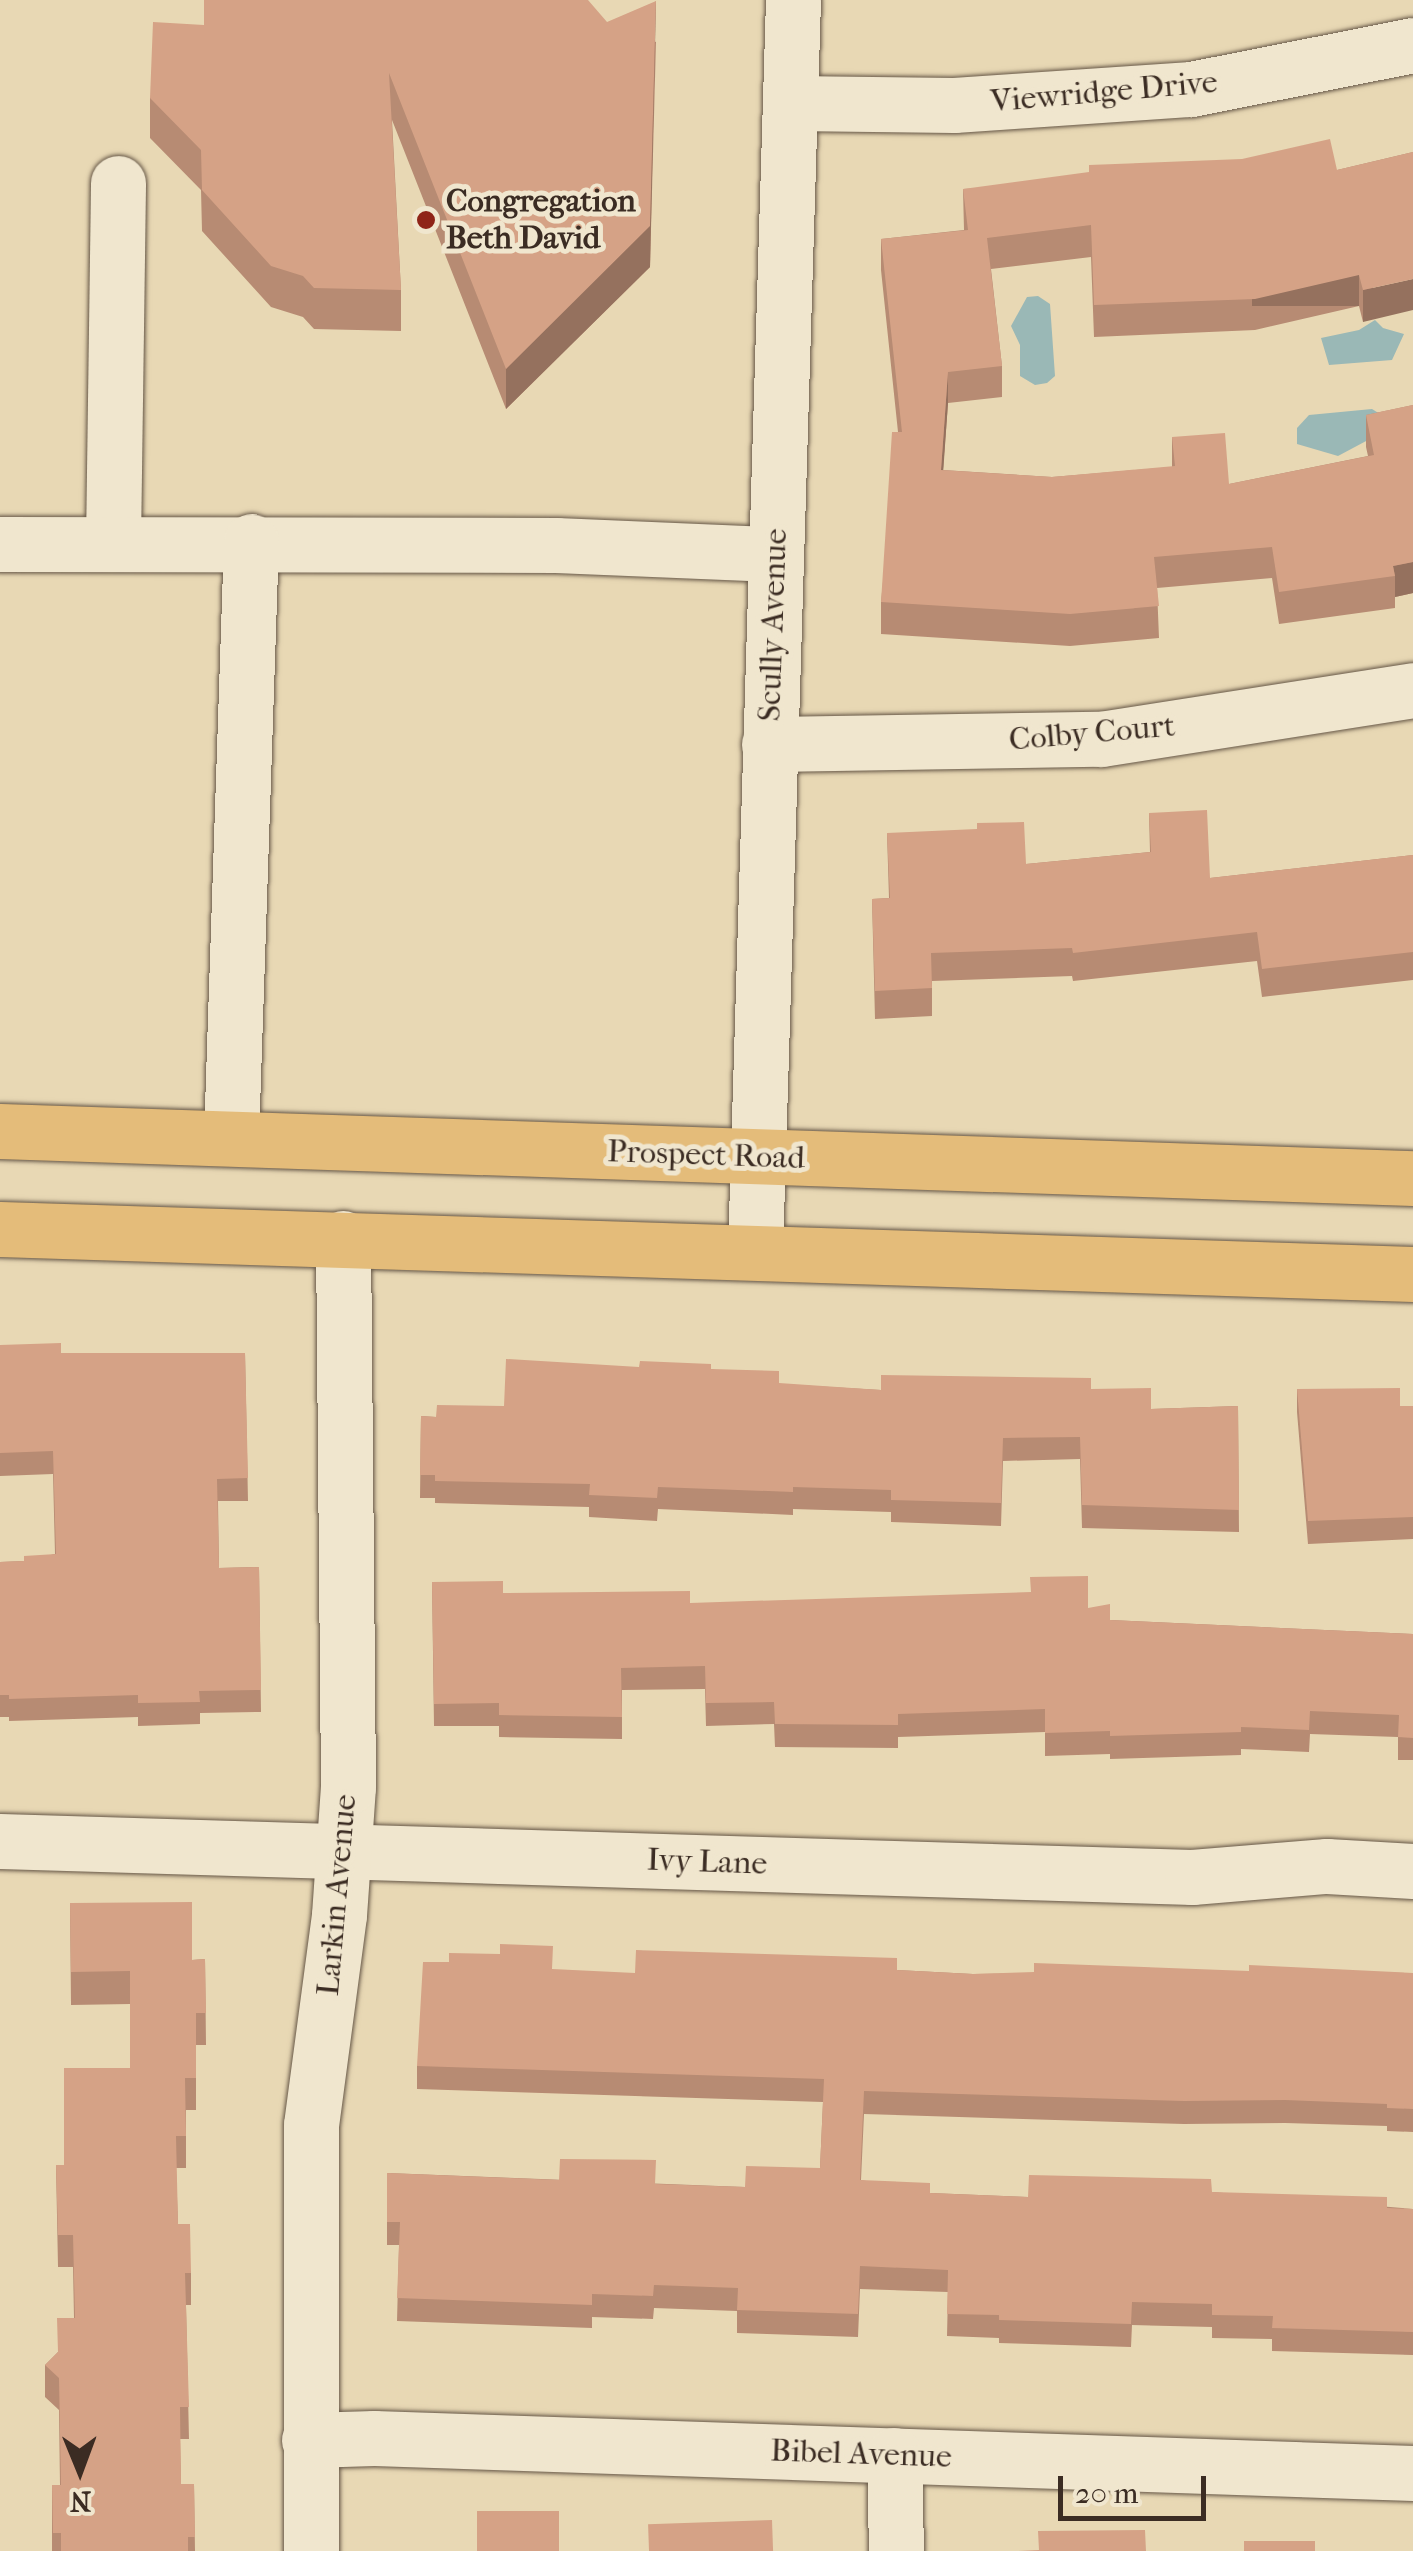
<!DOCTYPE html>
<style>
body{margin:0}
#map{position:relative;width:1413px;height:2551px;overflow:hidden;background:#e8d8b4;font-family:"IM FELL French Canon",serif}
div>[style]{position:absolute}
.water>*{inset:0;background:#9ab8b6}
.roads{filter:drop-shadow(0 0 2px #665747) drop-shadow(0 0 2px #665747)}
.minor>*{height:55px;margin:-27.5px;padding:0 27.5px;transform-origin:27.5px;border-radius:27.5px;background:#f0e6ce}
.major>*{height:55px;margin:-27.5px;padding:0 27.5px;transform-origin:27.5px;border-radius:27.5px;background:#e4bc7a}
.wall>*{inset:0;background:#b78b73}
.shaded-wall>*{inset:0;background:#95715e;transform-origin:0 0}
.building>*{inset:0;background:#d5a286;transform-origin:0 0}
.dots>*{width:28px;height:28px;translate:-50% -50%;box-sizing:border-box;border:5px solid #f0e6ce;border-radius:50%}
span{translate:-50% -50%;white-space:nowrap;text-align:center;line-height:1.15;-webkit-text-stroke:10px #f0e6ce;paint-order:stroke}
.street-label{font-size:32px;color:#3b2c23}
.poi-label{font-size:32px;color:#3b2c23;font-weight:700}
.left{translate:0 -50%;text-align:left}
.north{position:absolute;left:30px;top:2421px;width:100px;height:100px;-webkit-text-stroke:8px #f0e6ce;paint-order:stroke;rotate:179deg;font-size:28px;font-weight:700;line-height:40px;text-align:center;color:#3b2c23}
.north::after{content:'';display:block;margin:auto;width:35px;height:45px;background:#3b2c23;clip-path:polygon(50% 0,100% 100%,50% 72%,0 100%)}
.scale{position:absolute;left:1058px;top:2476px;width:148px;height:45px;box-sizing:border-box;border:5px solid #3b2c23;border-top:0;padding-left:12px;font-size:30px;line-height:35px;white-space:nowrap;color:#3b2c23;-webkit-text-stroke:8px #f0e6ce;paint-order:stroke}
</style>
<div id="map">
<div class="water">
<i style="clip-path:polygon(1038px 296px,1050px 304px,1055px 376px,1047px 383px,1035px 385px,1020px 376px,1020px 345px,1011px 326px,1027px 297px)"></i>
<i style="clip-path:polygon(1375px 320px,1383px 328px,1404px 334px,1392px 360px,1329px 365px,1321px 338px,1359px 330px)"></i>
<i style="clip-path:polygon(1372px 409px,1380px 414px,1368px 440px,1338px 456px,1297px 444px,1297px 428px,1309px 415px)"></i>
</div>
<div class="roads">
<div class="minor">
<i style="left:791px;top:103px;width:163px;rotate:0.7deg"></i>
<i style="left:954px;top:105px;width:238px;rotate:-3.9deg"></i>
<i style="left:1191px;top:89px;width:226px;rotate:-11.2deg"></i>
<i style="left:113px;top:543px;width:360px;rotate:-89.2deg"></i>
<i style="left:0;top:544px;width:556px;rotate:0.1deg"></i>
<i style="left:556px;top:545px;width:218px;rotate:2.4deg"></i>
<i style="left:769px;top:744px;width:332px;rotate:-0.9deg"></i>
<i style="left:1101px;top:739px;width:316px;rotate:-8.9deg"></i>
<i style="left:231px;top:1137px;width:596px;rotate:-88.08deg"></i>
<i style="left:755px;top:1251px;width:1252px;rotate:-88.26deg"></i>
<i style="left:0;top:1841px;width:1193px;rotate:1.73deg"></i>
<i style="left:1192px;top:1877px;width:135px;rotate:-4.7deg"></i>
<i style="left:1327px;top:1866px;width:86px;rotate:3.3deg"></i>
<i style="left:309px;top:2440px;width:65px;rotate:-1.8deg"></i>
<i style="left:374px;top:2438px;width:1040px;rotate:1.93deg"></i>
<i style="left:894px;top:2455px;width:96px;rotate:88.8deg"></i>
<i style="left:311px;top:2551px;width:426px;rotate:-90deg"></i>
<i style="left:311px;top:2125px;width:212px;rotate:-82.4deg"></i>
<i style="left:339px;top:1915px;width:128px;rotate:-86deg"></i>
<i style="left:348px;top:1787px;width:549px;rotate:-90.52deg"></i>
</div>
<div class="major">
<i style="left:0;top:1131px;width:1414px;rotate:1.91deg"></i>
<i style="left:0;top:1229px;width:1414px;rotate:1.82deg"></i>
</div>
</div>
<div class="wall">
<i style="clip-path:polygon(607px 22px,656px 42px,650px 267px,506px 409px,392px 120px,401px 290px,401px 331px,314px 329px,303px 317px,271px 307px,202px 231px,201px 190px,150px 138px,150px 98px,204px 25px)"></i>
<i style="clip-path:polygon(1413px 152px,1363px 322px,1359px 306px,1255px 330px,1094px 337px,1091px 257px,991px 269px,1002px 366px,1002px 397px,948px 403px,943px 470px,1052px 477px,1172px 467px,1172px 437px,1229px 484px,1368px 456px,1366px 447px,1366px 415px,1413px 405px,1413px 593px,1395px 597px,1395px 608px,1279px 624px,1272px 578px,1157px 588px,1159px 638px,1070px 646px,881px 634px,881px 602px,898px 432px,881px 270px,881px 239px,964px 230px,963px 189px,1337px 170px)"></i>
<i style="clip-path:polygon(1149px 813px,1210px 878px,1413px 855px,1413px 980px,1262px 997px,1257px 961px,1073px 981px,1072px 976px,932px 981px,932px 1016px,875px 1019px,872px 899px,889px 898px,887px 833px,1026px 864px,1150px 852px)"></i>
<i style="clip-path:polygon(0 1345px,61px 1353px,245px 1353px,248px 1501px,218px 1501px,219px 1568px,259px 1567px,261px 1712px,200px 1713px,200px 1724px,138px 1726px,138px 1717px,9px 1721px,9px 1717px,0 1717px,0 1562px,24px 1561px,55px 1554px,53px 1474px,0 1476px)"></i>
<i style="clip-path:polygon(639px 1367px,711px 1369px,779px 1384px,881px 1390px,1091px 1389px,1151px 1409px,1238px 1406px,1239px 1532px,1082px 1528px,1080px 1459px,1003px 1461px,1001px 1526px,891px 1522px,891px 1512px,793px 1509px,793px 1515px,658px 1509px,657px 1521px,589px 1517px,589px 1507px,435px 1503px,435px 1498px,420px 1498px,421px 1416px,436px 1417px,504px 1406px)"></i>
<i style="clip-path:polygon(1297px 1389px,1400px 1406px,1413px 1406px,1413px 1539px,1308px 1544px,1297px 1412px)"></i>
<i style="clip-path:polygon(432px 1582px,503px 1593px,690px 1603px,1088px 1608px,1110px 1620px,1413px 1634px,1413px 1760px,1398px 1760px,1398px 1737px,1310px 1734px,1309px 1752px,1241px 1749px,1241px 1755px,1110px 1759px,1110px 1754px,1045px 1756px,1045px 1732px,898px 1737px,898px 1748px,775px 1747px,774px 1724px,706px 1726px,705px 1689px,622px 1690px,622px 1739px,499px 1737px,499px 1726px,434px 1726px)"></i>
<i style="clip-path:polygon(70px 1903px,192px 1960px,205px 1959px,206px 2045px,196px 2045px,196px 2110px,186px 2110px,186px 2168px,176px 2168px,178px 2224px,191px 2273px,191px 2305px,186px 2305px,189px 2439px,180px 2439px,181px 2484px,194px 2484px,195px 2551px,52px 2551px,52px 2485px,60px 2485px,59px 2410px,45px 2397px,45px 2365px,58px 2352px,74px 2318px,73px 2267px,58px 2267px,56px 2165px,64px 2165px,130px 2068px,130px 2004px,71px 2005px)"></i>
<i style="clip-path:polygon(897px 1970px,973px 1974px,1249px 1971px,1413px 1973px,1413px 2132px,1387px 2131px,1387px 2126px,1285px 2123px,1184px 2124px,864px 2114px,861px 2180px,930px 2193px,1028px 2197px,1212px 2192px,1413px 2209px,1413px 2355px,1272px 2351px,1272px 2339px,1212px 2338px,1212px 2327px,1132px 2325px,1131px 2347px,999px 2343px,999px 2338px,947px 2336px,948px 2292px,860px 2289px,858px 2337px,737px 2333px,737px 2311px,654px 2308px,653px 2319px,592px 2317px,592px 2328px,397px 2321px,399px 2245px,387px 2245px,387px 2173px,745px 2187px,820px 2168px,823px 2102px,417px 2089px,417px 2066px,635px 1973px)"></i>
</div>
<div class="shaded-wall">
<i style="clip-path:polygon(656px 1px,650px 267px,506px 409px,506px 369px)"></i>
<i style="left:1359px;top:275px;width:31px;height:107px;rotate:90deg"></i>
<i style="clip-path:polygon(1413px 279px,1413px 310px,1363px 322px,1363px 290px)"></i>
<i style="clip-path:polygon(948px 372px,948px 403px,941px 502px,941px 470px)"></i>
<i style="clip-path:polygon(1413px 562px,1413px 593px,1395px 597px,1395px 576px,1393px 566px)"></i>
</div>
<div class="building">
<i style="clip-path:polygon(204px 0,588px 0,607px 22px,656px 1px,650px 226px,506px 369px,389px 73px,401px 290px,314px 288px,303px 276px,271px 266px,202px 190px,201px 150px,150px 98px,153px 22px,204px 25px)"></i>
<i style="clip-path:polygon(1330px 139px,1337px 170px,1413px 152px,1413px 279px,1363px 290px,1359px 275px,1255px 299px,1094px 305px,1091px 225px,987px 238px,1002px 366px,948px 372px,941px 470px,1052px 477px,1175px 466px,1172px 437px,1225px 433px,1229px 484px,1374px 455px,1366px 415px,1413px 405px,1413px 562px,1393px 566px,1395px 576px,1279px 592px,1272px 547px,1154px 557px,1159px 606px,1070px 614px,881px 602px,892px 432px,902px 432px,881px 239px,968px 230px,963px 189px,1089px 172px,1089px 165px,1242px 159px)"></i>
<i style="clip-path:polygon(1207px 810px,1210px 878px,1413px 855px,1413px 952px,1262px 969px,1257px 932px,1073px 953px,1072px 948px,931px 953px,932px 988px,875px 991px,872px 899px,890px 898px,887px 833px,977px 829px,977px 823px,1024px 822px,1026px 864px,1151px 852px,1149px 813px)"></i>
<i style="clip-path:polygon(61px 1343px,61px 1353px,245px 1353px,248px 1478px,217px 1479px,219px 1568px,259px 1567px,261px 1690px,199px 1691px,200px 1702px,138px 1703px,138px 1695px,9px 1699px,9px 1695px,0 1695px,0 1562px,24px 1561px,24px 1556px,56px 1554px,53px 1451px,0 1453px,0 1345px)"></i>
<i style="clip-path:polygon(506px 1359px,639px 1367px,640px 1361px,711px 1364px,711px 1369px,779px 1371px,779px 1383px,881px 1390px,881px 1375px,1091px 1378px,1091px 1389px,1151px 1388px,1151px 1409px,1238px 1406px,1239px 1510px,1082px 1505px,1080px 1437px,1003px 1438px,1001px 1503px,891px 1500px,891px 1490px,793px 1487px,793px 1492px,658px 1487px,657px 1498px,589px 1495px,590px 1484px,435px 1481px,435px 1475px,420px 1475px,421px 1416px,436px 1417px,437px 1405px,504px 1406px)"></i>
<i style="clip-path:polygon(1400px 1388px,1400px 1406px,1413px 1406px,1413px 1517px,1308px 1521px,1297px 1389px)"></i>
<i style="clip-path:polygon(1088px 1576px,1088px 1608px,1110px 1604px,1110px 1620px,1413px 1634px,1413px 1738px,1398px 1737px,1399px 1715px,1310px 1711px,1309px 1730px,1241px 1727px,1241px 1732px,1110px 1736px,1110px 1731px,1045px 1733px,1045px 1709px,898px 1714px,898px 1725px,775px 1724px,774px 1702px,706px 1703px,705px 1666px,621px 1668px,622px 1717px,499px 1715px,499px 1703px,434px 1704px,432px 1582px,503px 1581px,503px 1593px,690px 1591px,690px 1603px,1031px 1592px,1030px 1577px)"></i>
<i style="clip-path:polygon(192px 1902px,192px 1960px,205px 1959px,206px 2013px,196px 2013px,196px 2078px,185px 2078px,186px 2136px,176px 2136px,178px 2224px,190px 2224px,191px 2273px,185px 2273px,189px 2407px,180px 2407px,181px 2484px,194px 2484px,195px 2537px,188px 2537px,188px 2551px,61px 2551px,61px 2533px,53px 2533px,52px 2485px,61px 2485px,59px 2378px,45px 2365px,58px 2352px,57px 2318px,75px 2318px,73px 2235px,58px 2235px,56px 2165px,64px 2165px,64px 2068px,130px 2068px,130px 1971px,71px 1972px,70px 1903px)"></i>
<i style="clip-path:polygon(500px 1944px,553px 1946px,552px 1969px,635px 1973px,636px 1950px,897px 1958px,897px 1970px,973px 1974px,1034px 1972px,1034px 1963px,1249px 1971px,1249px 1965px,1413px 1973px,1413px 2109px,1387px 2108px,1387px 2104px,1285px 2100px,1184px 2101px,864px 2091px,860px 2180px,930px 2183px,930px 2193px,1028px 2197px,1029px 2175px,1211px 2179px,1212px 2192px,1387px 2197px,1387px 2208px,1413px 2209px,1413px 2332px,1272px 2328px,1273px 2316px,1212px 2315px,1212px 2304px,1132px 2302px,1131px 2324px,999px 2320px,999px 2315px,947px 2314px,948px 2270px,860px 2266px,858px 2314px,737px 2310px,738px 2288px,654px 2285px,653px 2296px,592px 2294px,592px 2305px,397px 2298px,400px 2222px,387px 2222px,387px 2173px,559px 2180px,560px 2159px,656px 2160px,655px 2184px,745px 2187px,746px 2166px,820px 2168px,824px 2079px,417px 2066px,423px 1962px,449px 1962px,449px 1953px,500px 1954px)"></i>
<i style="left:477px;top:2511px;width:82px;height:40px"></i>
<i style="left:772px;top:2520px;width:31px;height:124px;rotate:88deg"></i>
<i style="clip-path:polygon(1145px 2530px,1146px 2551px,1018px 2551px,1039px 2550px,1038px 2531px)"></i>
<i style="left:1315px;top:2541px;width:10px;height:71px;rotate:90deg"></i>
</div>
<div class="dots">
<i style="left:426px;top:220px;background:#8f2418"></i>
</div>
<div class="street-label">
<span style="left:1104px;top:92px;rotate:-5deg">Viewridge Drive</span>
<span style="left:773px;top:625px;rotate:-88deg">Scully Avenue</span>
<span style="left:1092px;top:733px;rotate:-5deg">Colby Court</span>
<span style="left:706px;top:1155px;rotate:2deg">Prospect Road</span>
<span style="left:707px;top:1862px;rotate:2deg">Ivy Lane</span>
<span style="left:337px;top:1895px;rotate:-85deg">Larkin Avenue</span>
<span style="left:861px;top:2454px;rotate:2deg">Bibel Avenue</span>
</div>
<div class="poi-label">
<span class="left" style="left:446px;top:220px">Congregation<br>Beth David</span>
</div>
<div class="north">N</div>
<div class="scale">20 m</div>
</div>
